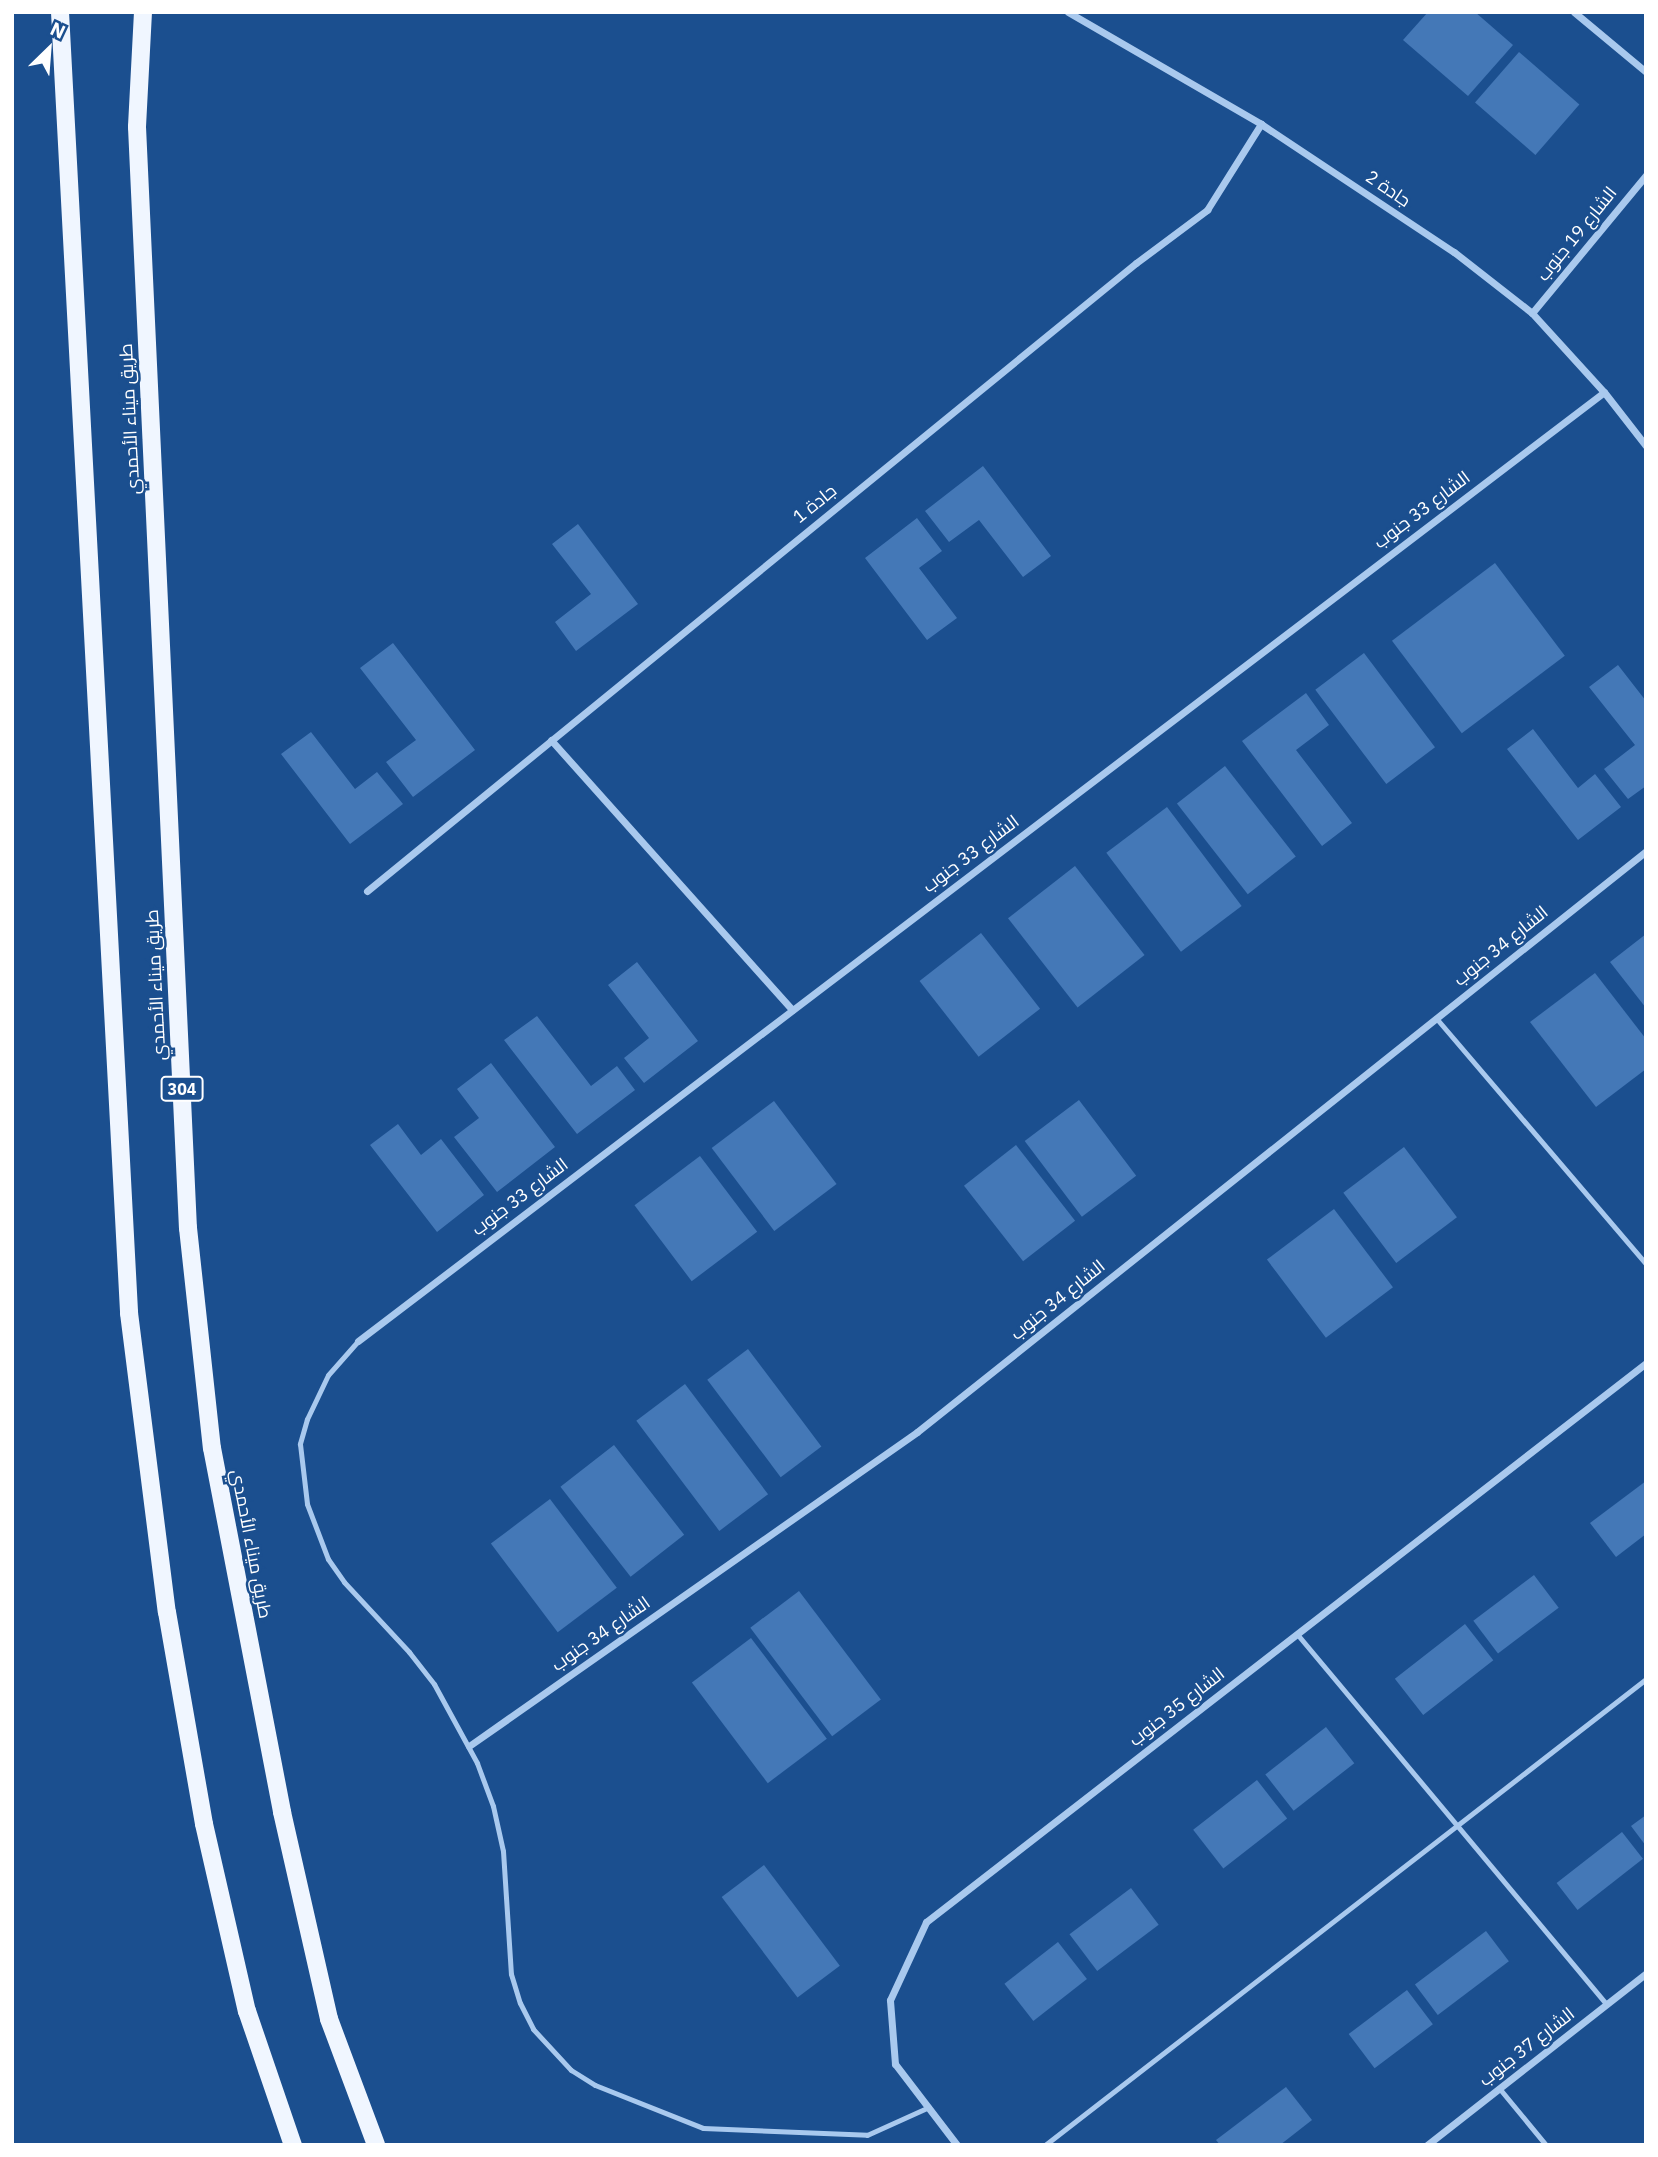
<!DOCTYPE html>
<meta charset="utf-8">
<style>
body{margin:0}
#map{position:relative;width:1658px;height:2157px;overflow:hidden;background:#1b4f8f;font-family:"IBM Plex Sans",Cairo,sans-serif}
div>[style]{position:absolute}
.building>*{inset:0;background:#4478b7;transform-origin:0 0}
.service>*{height:5px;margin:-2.5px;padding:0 2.5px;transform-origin:2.5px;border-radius:2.5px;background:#a9c9ee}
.minor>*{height:7px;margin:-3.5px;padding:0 3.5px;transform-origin:3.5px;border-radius:3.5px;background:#a9c9ee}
.primary>*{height:18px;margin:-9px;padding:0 9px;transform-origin:9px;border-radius:9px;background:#f0f6ff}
span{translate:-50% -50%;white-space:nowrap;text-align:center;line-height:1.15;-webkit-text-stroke:5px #1b4f8f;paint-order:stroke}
.shield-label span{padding:2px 5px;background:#1b4f8f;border:2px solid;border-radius:5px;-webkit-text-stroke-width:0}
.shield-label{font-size:16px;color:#fff;font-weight:700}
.street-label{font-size:18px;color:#fff}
.frame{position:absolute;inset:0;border:14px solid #fff;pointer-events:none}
.north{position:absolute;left:14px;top:14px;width:70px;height:70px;-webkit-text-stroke:5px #1b4f8f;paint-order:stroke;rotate:25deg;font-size:19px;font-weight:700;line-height:28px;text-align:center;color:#fff}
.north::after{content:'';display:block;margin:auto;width:24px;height:32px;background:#fff;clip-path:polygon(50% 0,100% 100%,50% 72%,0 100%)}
</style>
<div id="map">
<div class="building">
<i style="clip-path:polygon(1428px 12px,1475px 12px,1513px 45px,1468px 96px,1403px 40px)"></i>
<i style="left:1519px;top:52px;width:80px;height:67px;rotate:41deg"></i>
<i style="clip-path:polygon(983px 466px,1051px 556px,1023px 577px,979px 520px,949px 542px,925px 511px)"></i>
<i style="clip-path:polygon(917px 518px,942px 551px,919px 568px,957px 618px,927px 640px,865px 558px)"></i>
<i style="clip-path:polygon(578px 524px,638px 604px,576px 651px,555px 622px,591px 594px,552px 544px)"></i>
<i style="left:1495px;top:563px;width:116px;height:129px;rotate:53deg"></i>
<i style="clip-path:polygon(393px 643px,475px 750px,413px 797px,386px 762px,416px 740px,360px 668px)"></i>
<i style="left:1364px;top:653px;width:118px;height:61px;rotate:53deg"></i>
<i style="clip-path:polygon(1618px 665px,1646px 701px,1646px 786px,1628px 799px,1604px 769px,1635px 745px,1589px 687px)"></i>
<i style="clip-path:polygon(1306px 693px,1329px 725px,1296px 750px,1352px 823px,1322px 846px,1242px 741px)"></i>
<i style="clip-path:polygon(1533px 729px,1578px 788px,1595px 774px,1621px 807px,1578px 840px,1507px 749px)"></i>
<i style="clip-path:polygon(311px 732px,355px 789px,377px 772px,403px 804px,350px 844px,281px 754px)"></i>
<i style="left:1225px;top:766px;width:115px;height:61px;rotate:52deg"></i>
<i style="left:1167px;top:807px;width:124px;height:76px;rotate:53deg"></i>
<i style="left:1075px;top:866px;width:113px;height:85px;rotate:52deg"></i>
<i style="left:981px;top:933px;width:96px;height:78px;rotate:52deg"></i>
<i style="clip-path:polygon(1646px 934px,1646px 1008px,1610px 962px)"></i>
<i style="clip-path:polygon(637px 962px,698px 1041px,644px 1083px,624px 1058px,649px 1038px,608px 985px)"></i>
<i style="clip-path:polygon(1595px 973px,1646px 1039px,1646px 1069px,1596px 1107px,1530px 1022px)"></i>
<i style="clip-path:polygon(537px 1016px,591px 1086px,617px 1066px,635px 1090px,577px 1134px,504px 1040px)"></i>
<i style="clip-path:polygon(491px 1063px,555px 1147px,497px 1192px,454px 1137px,479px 1118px,457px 1089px)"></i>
<i style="left:1079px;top:1100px;width:95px;height:68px;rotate:53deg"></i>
<i style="left:774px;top:1101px;width:104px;height:78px;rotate:53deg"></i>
<i style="clip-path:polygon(398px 1124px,421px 1155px,441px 1139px,484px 1195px,437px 1232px,370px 1145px)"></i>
<i style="left:1016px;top:1145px;width:96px;height:66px;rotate:52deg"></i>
<i style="left:1404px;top:1147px;width:88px;height:76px;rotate:53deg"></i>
<i style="left:700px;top:1156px;width:95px;height:82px;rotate:53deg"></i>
<i style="left:1334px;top:1209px;width:98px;height:84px;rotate:53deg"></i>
<i style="left:748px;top:1349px;width:122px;height:51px;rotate:53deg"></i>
<i style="left:685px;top:1384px;width:138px;height:61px;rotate:53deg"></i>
<i style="left:614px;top:1445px;width:114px;height:68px;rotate:52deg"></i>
<i style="clip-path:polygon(1646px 1481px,1646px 1534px,1616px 1557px,1590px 1523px)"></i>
<i style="left:550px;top:1499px;width:111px;height:74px;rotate:53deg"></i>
<i style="left:1534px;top:1575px;width:41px;height:76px;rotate:53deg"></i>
<i style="left:799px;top:1591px;width:136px;height:61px;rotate:53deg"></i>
<i style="left:1465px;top:1624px;width:46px;height:89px;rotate:52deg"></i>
<i style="left:751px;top:1638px;width:126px;height:74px;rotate:53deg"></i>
<i style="left:1326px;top:1727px;width:46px;height:77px;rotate:52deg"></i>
<i style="left:1257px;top:1780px;width:49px;height:81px;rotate:52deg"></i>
<i style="clip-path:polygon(1646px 1815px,1646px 1846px,1631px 1826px)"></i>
<i style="left:1622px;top:1832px;width:34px;height:83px;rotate:52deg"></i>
<i style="left:764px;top:1865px;width:126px;height:53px;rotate:53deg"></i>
<i style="left:1131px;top:1888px;width:46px;height:77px;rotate:53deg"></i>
<i style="left:1486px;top:1931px;width:38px;height:89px;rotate:53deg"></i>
<i style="left:1058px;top:1942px;width:47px;height:68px;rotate:52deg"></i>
<i style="left:1407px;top:1990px;width:43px;height:73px;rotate:53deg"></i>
<i style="clip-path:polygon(1286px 2087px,1312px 2120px,1280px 2145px,1220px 2145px,1216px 2140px)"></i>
</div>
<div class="service">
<i style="left:1436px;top:1018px;width:323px;rotate:49.5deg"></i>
<i style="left:358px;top:1341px;width:45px;rotate:131.4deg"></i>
<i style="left:328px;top:1375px;width:49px;rotate:115.5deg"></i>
<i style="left:307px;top:1419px;width:26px;rotate:106deg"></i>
<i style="left:300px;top:1444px;width:60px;rotate:83.3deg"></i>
<i style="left:307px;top:1504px;width:59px;rotate:69.1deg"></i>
<i style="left:328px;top:1559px;width:28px;rotate:55deg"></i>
<i style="left:344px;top:1582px;width:96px;rotate:47.1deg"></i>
<i style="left:409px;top:1652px;width:41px;rotate:52deg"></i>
<i style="left:434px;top:1684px;width:90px;rotate:61.4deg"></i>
<i style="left:477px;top:1763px;width:46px;rotate:69.6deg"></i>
<i style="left:493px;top:1806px;width:46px;rotate:77.5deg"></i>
<i style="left:503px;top:1851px;width:123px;rotate:86.3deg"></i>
<i style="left:511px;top:1974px;width:30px;rotate:73deg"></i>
<i style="left:520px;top:2003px;width:29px;rotate:63deg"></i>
<i style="left:533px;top:2029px;width:56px;rotate:47.2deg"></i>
<i style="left:571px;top:2070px;width:28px;rotate:32deg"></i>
<i style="left:595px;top:2085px;width:116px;rotate:21.7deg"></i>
<i style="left:703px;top:2128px;width:164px;rotate:2.4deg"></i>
<i style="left:867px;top:2135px;width:68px;rotate:-24.3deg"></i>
<i style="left:1297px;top:1634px;width:482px;rotate:50.1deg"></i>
<i style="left:1499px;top:2088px;width:74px;rotate:50.5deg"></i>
<i style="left:1045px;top:2145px;width:760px;rotate:-37.79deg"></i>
</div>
<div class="minor">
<i style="left:1068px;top:12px;width:223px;rotate:30.1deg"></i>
<i style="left:1261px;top:124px;width:232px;rotate:33.6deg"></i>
<i style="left:1454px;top:252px;width:99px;rotate:38deg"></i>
<i style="left:1532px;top:313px;width:107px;rotate:47.7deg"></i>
<i style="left:1604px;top:392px;width:68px;rotate:52.1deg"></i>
<i style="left:1574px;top:12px;width:94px;rotate:39.8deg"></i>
<i style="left:1532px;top:313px;width:179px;rotate:-50.4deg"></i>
<i style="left:551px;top:740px;width:362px;rotate:48.2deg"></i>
<i style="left:367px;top:891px;width:993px;rotate:-39.24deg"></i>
<i style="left:1136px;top:263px;width:89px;rotate:-36.7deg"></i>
<i style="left:1207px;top:210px;width:102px;rotate:-57.9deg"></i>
<i style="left:358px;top:1341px;width:1566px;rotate:-37.29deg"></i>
<i style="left:469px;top:1746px;width:547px;rotate:-35.03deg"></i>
<i style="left:917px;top:1432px;width:932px;rotate:-38.55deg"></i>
<i style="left:957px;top:2145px;width:102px;rotate:-127.4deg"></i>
<i style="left:895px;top:2064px;width:64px;rotate:-94.5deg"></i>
<i style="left:890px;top:2000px;width:86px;rotate:-65.2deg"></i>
<i style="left:926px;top:1922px;width:912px;rotate:-37.83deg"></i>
<i style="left:1427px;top:2145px;width:278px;rotate:-38.1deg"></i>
</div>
<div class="primary">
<i style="left:60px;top:12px;width:1303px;rotate:86.96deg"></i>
<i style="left:129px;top:1313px;width:301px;rotate:82.8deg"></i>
<i style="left:167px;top:1612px;width:215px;rotate:80.1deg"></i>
<i style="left:204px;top:1824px;width:192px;rotate:77.1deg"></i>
<i style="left:247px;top:2011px;width:142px;rotate:71.1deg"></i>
<i style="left:143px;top:12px;width:115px;rotate:93deg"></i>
<i style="left:137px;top:127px;width:1102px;rotate:87.35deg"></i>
<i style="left:188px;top:1228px;width:221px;rotate:83.8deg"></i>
<i style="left:212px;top:1448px;width:371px;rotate:79.1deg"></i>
<i style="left:282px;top:1812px;width:212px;rotate:77.2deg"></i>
<i style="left:329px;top:2019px;width:134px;rotate:69.5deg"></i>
</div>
<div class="shield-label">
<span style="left:182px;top:1089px">304</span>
</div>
<div class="street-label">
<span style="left:1388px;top:189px;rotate:34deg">جادة 2</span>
<span style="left:1577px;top:234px;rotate:-51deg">الشارع 19 جنوب</span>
<span style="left:130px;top:419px;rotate:-93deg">طريق ميناء الأحمدي</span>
<span style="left:815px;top:504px;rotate:-39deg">جادة 1</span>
<span style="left:1422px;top:510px;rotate:-37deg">الشارع 33 جنوب</span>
<span style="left:971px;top:854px;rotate:-37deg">الشارع 33 جنوب</span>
<span style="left:1501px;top:946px;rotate:-39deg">الشارع 34 جنوب</span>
<span style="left:156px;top:985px;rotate:-93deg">طريق ميناء الأحمدي</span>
<span style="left:520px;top:1197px;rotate:-37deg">الشارع 33 جنوب</span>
<span style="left:1058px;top:1300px;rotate:-39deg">الشارع 34 جنوب</span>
<span style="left:251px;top:1544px;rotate:79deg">طريق ميناء الأحمدي</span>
<span style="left:601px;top:1634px;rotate:-35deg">الشارع 34 جنوب</span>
<span style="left:1177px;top:1707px;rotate:-38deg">الشارع 35 جنوب</span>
<span style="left:1527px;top:2047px;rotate:-38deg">الشارع 37 جنوب</span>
</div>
<div class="frame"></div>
<div class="north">N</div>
</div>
